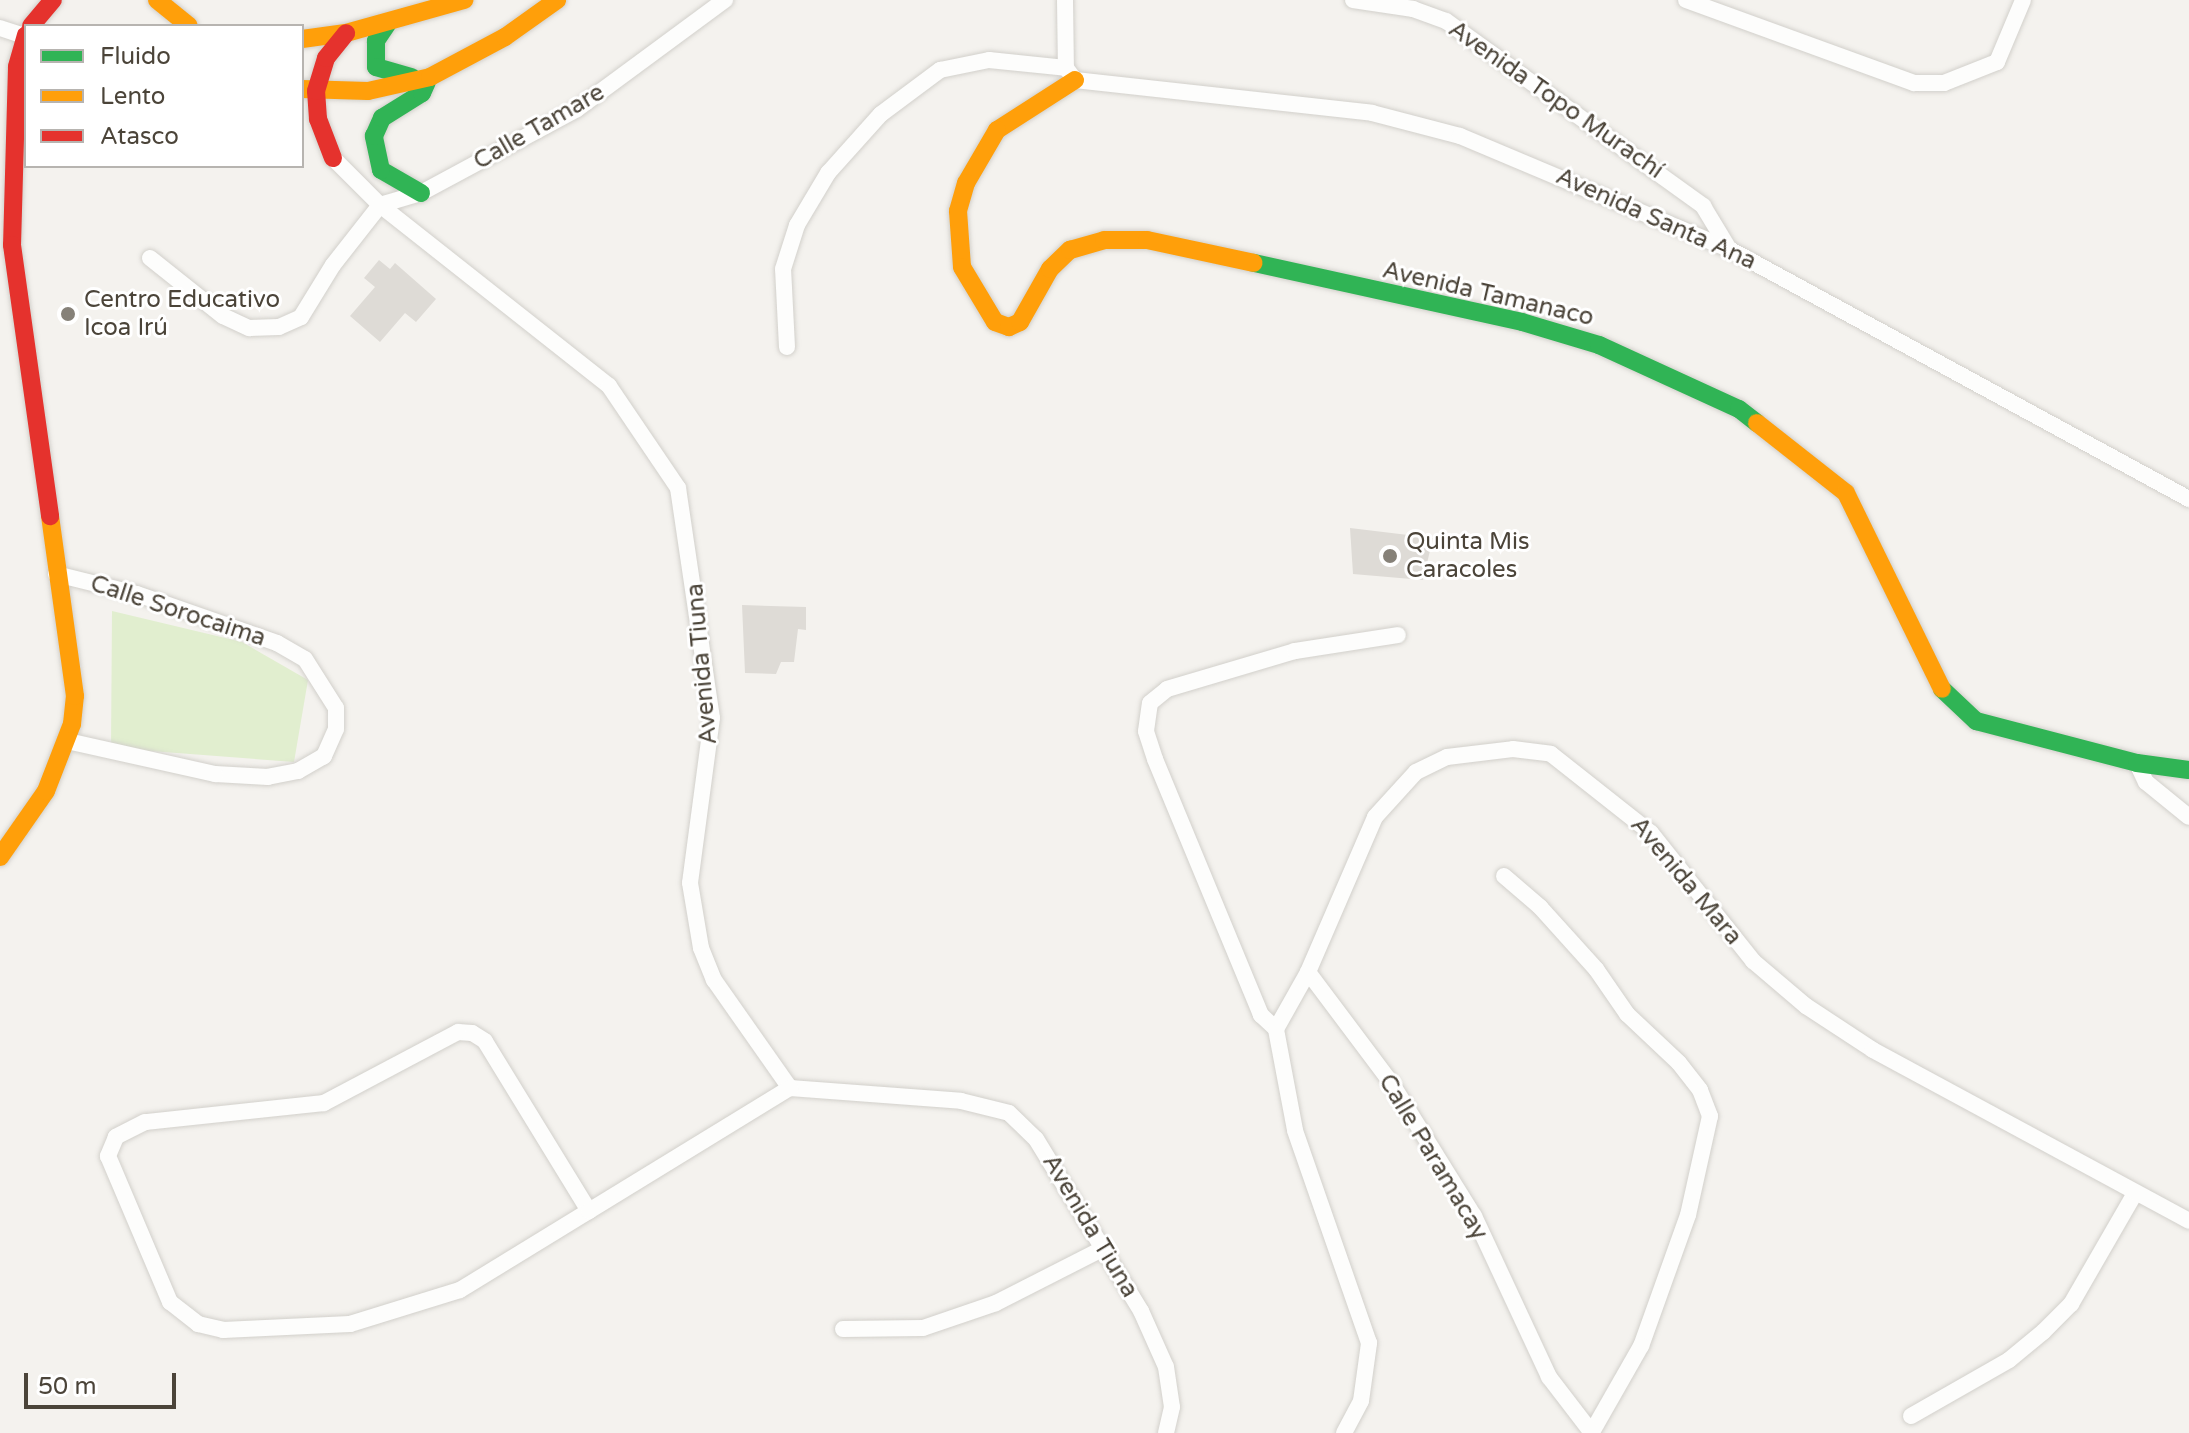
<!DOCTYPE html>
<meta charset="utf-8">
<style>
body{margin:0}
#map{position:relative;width:2189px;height:1433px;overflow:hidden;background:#f4f2ee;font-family:"Varela Round",sans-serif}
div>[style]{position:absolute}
.green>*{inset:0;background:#e1eecf}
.building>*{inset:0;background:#dedbd6}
.roads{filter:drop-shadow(0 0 2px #d2d0cb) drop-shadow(0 0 2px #d2d0cb)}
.street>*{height:16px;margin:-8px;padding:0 8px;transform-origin:8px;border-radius:8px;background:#fdfdfc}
.fast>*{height:18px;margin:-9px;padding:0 9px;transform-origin:9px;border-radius:9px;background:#30b455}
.slow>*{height:18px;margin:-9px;padding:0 9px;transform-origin:9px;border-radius:9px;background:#ff9f0a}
.jam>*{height:18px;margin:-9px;padding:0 9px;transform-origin:9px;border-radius:9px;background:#e5322d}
.dots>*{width:22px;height:22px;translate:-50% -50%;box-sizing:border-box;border:4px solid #fff;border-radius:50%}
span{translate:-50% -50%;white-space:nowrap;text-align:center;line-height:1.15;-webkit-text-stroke:6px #fff;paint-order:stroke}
.street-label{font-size:24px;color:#4b4439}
.poi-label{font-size:24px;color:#4b4439}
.left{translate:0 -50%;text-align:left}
.legend{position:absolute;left:24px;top:24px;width:280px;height:144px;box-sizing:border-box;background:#fff;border:2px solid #b7b4b0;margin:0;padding:10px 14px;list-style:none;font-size:24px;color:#4b4439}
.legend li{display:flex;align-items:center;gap:16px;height:40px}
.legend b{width:40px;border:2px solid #b7b4b0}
.scale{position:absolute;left:24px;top:1373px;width:152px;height:36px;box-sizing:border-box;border:4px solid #4b4439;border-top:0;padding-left:10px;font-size:24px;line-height:28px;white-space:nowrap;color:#4b4439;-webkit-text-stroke:6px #fff;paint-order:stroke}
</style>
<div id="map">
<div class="green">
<i style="clip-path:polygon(112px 611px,242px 642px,308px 680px,294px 762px,111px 748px)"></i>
</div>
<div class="building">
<i style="clip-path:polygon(379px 260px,390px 269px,395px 263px,436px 299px,416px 322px,405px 313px,380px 342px,350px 316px,375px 287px,364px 278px)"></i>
<i style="clip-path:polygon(1350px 528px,1433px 538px,1423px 580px,1353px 574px)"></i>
<i style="clip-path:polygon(742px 605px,806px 607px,806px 630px,798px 629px,794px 662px,781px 662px,776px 674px,745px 673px)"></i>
</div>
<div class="roads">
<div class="street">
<i style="left:1065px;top:0;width:68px;rotate:89.2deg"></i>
<i style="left:1066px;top:68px;width:15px;rotate:53deg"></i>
<i style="left:1075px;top:80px;width:299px;rotate:6.3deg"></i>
<i style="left:1372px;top:113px;width:91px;rotate:14.6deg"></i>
<i style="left:1460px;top:136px;width:292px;rotate:22.8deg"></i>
<i style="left:1729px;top:249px;width:524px;rotate:28.52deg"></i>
<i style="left:1353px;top:0;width:61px;rotate:8.5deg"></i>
<i style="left:1413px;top:9px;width:35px;rotate:20deg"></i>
<i style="left:1446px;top:21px;width:317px;rotate:35.7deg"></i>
<i style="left:1703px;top:206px;width:50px;rotate:58.8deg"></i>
<i style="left:1686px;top:0;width:243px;rotate:20deg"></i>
<i style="left:1914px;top:83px;width:30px"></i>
<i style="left:1944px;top:83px;width:57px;rotate:-21.6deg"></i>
<i style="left:1997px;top:62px;width:67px;rotate:-67.2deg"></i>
<i style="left:0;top:28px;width:26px;rotate:18deg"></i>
<i style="left:333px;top:158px;width:66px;rotate:45deg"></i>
<i style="left:380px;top:205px;width:292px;rotate:38.3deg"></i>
<i style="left:609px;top:386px;width:123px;rotate:55.9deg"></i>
<i style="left:678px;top:488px;width:232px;rotate:81.6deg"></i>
<i style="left:712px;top:718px;width:166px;rotate:97.6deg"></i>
<i style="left:690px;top:883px;width:66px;rotate:80.4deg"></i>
<i style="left:701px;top:948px;width:35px;rotate:68deg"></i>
<i style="left:714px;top:980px;width:132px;rotate:54.9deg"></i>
<i style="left:790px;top:1088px;width:171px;rotate:4.3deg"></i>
<i style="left:961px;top:1101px;width:49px;rotate:14deg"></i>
<i style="left:1009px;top:1113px;width:37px;rotate:44deg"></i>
<i style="left:1036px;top:1139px;width:202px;rotate:58.6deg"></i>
<i style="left:1141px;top:1311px;width:61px;rotate:65.9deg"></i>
<i style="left:1166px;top:1367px;width:40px;rotate:81.5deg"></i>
<i style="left:1172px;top:1407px;width:27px;rotate:103deg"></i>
<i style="left:380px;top:205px;width:43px;rotate:-16.3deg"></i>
<i style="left:421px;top:193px;width:177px;rotate:-28.3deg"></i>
<i style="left:577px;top:109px;width:184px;rotate:-36.4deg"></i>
<i style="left:150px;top:258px;width:93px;rotate:38.5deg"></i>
<i style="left:223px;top:316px;width:29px;rotate:25deg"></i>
<i style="left:249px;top:328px;width:30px;rotate:-2deg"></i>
<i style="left:279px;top:327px;width:24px;rotate:-24deg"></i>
<i style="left:301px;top:317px;width:61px;rotate:-58.4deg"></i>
<i style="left:333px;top:265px;width:76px;rotate:-51.9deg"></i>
<i style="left:787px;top:347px;width:78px;rotate:-92.9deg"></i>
<i style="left:783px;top:269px;width:46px;rotate:-72.3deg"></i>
<i style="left:797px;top:225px;width:61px;rotate:-59.2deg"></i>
<i style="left:828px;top:173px;width:79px;rotate:-48.1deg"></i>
<i style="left:881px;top:114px;width:74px;rotate:-36.7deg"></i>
<i style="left:940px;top:70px;width:50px;rotate:-11.5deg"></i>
<i style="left:989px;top:60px;width:77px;rotate:5.9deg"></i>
<i style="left:56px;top:574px;width:83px;rotate:13.9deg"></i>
<i style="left:137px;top:594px;width:148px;rotate:19.3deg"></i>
<i style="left:277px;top:643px;width:32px;rotate:30deg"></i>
<i style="left:305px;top:659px;width:58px;rotate:57.7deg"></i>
<i style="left:336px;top:708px;width:21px;rotate:90deg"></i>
<i style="left:336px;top:729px;width:30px;rotate:114deg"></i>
<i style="left:324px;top:756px;width:30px;rotate:150deg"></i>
<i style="left:298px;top:771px;width:31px;rotate:169deg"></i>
<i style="left:268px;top:777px;width:53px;rotate:-176.8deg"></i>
<i style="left:215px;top:774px;width:152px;rotate:-167.4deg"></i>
<i style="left:2137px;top:763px;width:21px;rotate:65deg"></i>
<i style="left:2146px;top:782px;width:55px;rotate:39.1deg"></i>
<i style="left:1504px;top:876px;width:48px;rotate:40.7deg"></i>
<i style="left:1540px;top:907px;width:84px;rotate:47.9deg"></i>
<i style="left:1596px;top:969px;width:55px;rotate:55.4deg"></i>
<i style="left:1627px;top:1014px;width:71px;rotate:43.3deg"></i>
<i style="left:1679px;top:1063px;width:34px;rotate:52deg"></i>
<i style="left:1700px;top:1090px;width:28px;rotate:69deg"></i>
<i style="left:1710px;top:1116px;width:101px;rotate:102.5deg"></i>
<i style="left:1688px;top:1215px;width:139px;rotate:109.7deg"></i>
<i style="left:1641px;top:1346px;width:99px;rotate:119.7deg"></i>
<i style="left:1308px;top:972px;width:140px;rotate:53.1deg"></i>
<i style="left:1392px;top:1084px;width:155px;rotate:58.2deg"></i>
<i style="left:1474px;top:1216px;width:178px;rotate:65deg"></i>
<i style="left:1549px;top:1377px;width:71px;rotate:52.5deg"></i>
<i style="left:1276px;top:1029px;width:21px;rotate:-137deg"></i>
<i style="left:1261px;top:1015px;width:277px;rotate:-112.5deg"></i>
<i style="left:1155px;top:759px;width:29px;rotate:-108deg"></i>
<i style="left:1146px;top:731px;width:28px;rotate:-82deg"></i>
<i style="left:1150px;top:703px;width:22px;rotate:-39deg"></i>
<i style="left:1167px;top:689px;width:134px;rotate:-16.5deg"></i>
<i style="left:1295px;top:651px;width:104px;rotate:-8.8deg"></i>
<i style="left:589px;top:1211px;width:199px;rotate:-121.5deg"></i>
<i style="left:485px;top:1041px;width:15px;rotate:-148deg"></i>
<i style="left:472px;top:1033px;width:14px;rotate:-176deg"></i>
<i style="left:458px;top:1032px;width:152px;rotate:152.1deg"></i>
<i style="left:324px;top:1103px;width:180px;rotate:173.9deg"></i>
<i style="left:145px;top:1122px;width:33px;rotate:153deg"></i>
<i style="left:116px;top:1137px;width:21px;rotate:113deg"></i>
<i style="left:108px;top:1156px;width:159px;rotate:67deg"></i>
<i style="left:170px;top:1302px;width:36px;rotate:38deg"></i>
<i style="left:198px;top:1324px;width:26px;rotate:13deg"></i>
<i style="left:223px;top:1330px;width:127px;rotate:-2.7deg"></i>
<i style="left:350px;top:1324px;width:115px;rotate:-17.2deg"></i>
<i style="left:460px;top:1290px;width:151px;rotate:-31.5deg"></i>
<i style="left:589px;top:1211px;width:236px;rotate:-31.5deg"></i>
<i style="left:843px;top:1329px;width:80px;rotate:-0.7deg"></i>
<i style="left:923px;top:1328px;width:77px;rotate:-18.9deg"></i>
<i style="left:996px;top:1303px;width:119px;rotate:-27deg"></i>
<i style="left:1911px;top:1416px;width:113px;rotate:-29.7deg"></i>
<i style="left:2009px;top:1360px;width:44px;rotate:-39.5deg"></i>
<i style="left:2043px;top:1332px;width:40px;rotate:-45deg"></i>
<i style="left:2071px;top:1304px;width:126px;rotate:-60deg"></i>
<i style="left:1344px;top:1433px;width:36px;rotate:-62deg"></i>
<i style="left:1361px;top:1401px;width:59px;rotate:-82.1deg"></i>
<i style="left:1369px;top:1343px;width:225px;rotate:-109.2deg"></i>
<i style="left:1295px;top:1130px;width:103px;rotate:-100.7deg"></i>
<i style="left:1276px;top:1029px;width:65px;rotate:-60.7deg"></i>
<i style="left:1308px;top:972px;width:169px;rotate:-66.6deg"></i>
<i style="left:1375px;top:817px;width:61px;rotate:-47.7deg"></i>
<i style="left:1416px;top:772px;width:34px;rotate:-26deg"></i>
<i style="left:1447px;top:757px;width:66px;rotate:-6.9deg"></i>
<i style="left:1513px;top:749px;width:38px;rotate:7deg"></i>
<i style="left:1551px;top:754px;width:127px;rotate:38.3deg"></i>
<i style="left:1651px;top:833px;width:164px;rotate:51.4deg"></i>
<i style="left:1753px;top:961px;width:70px;rotate:40.3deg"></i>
<i style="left:1806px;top:1006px;width:80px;rotate:33.3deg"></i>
<i style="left:1873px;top:1050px;width:359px;rotate:28.4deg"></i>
</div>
<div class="fast">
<i style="left:388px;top:23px;width:22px;rotate:124deg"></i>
<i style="left:376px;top:41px;width:26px;rotate:90deg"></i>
<i style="left:376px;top:67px;width:37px;rotate:16deg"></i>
<i style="left:421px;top:193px;width:46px;rotate:-150.1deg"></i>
<i style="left:381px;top:170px;width:35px;rotate:-102deg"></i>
<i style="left:374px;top:136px;width:20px;rotate:-66deg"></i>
<i style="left:382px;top:118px;width:47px;rotate:-32deg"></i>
<i style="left:422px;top:93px;width:12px;rotate:-66deg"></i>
<i style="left:1254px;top:263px;width:274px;rotate:12.4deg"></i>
<i style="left:1522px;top:322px;width:80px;rotate:16.6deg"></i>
<i style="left:1599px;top:345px;width:154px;rotate:24.6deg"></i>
<i style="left:1739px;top:409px;width:23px;rotate:38deg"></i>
<i style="left:1942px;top:689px;width:47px;rotate:43.3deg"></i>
<i style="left:1976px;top:721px;width:166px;rotate:14.6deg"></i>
<i style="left:2137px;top:763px;width:52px;rotate:7.7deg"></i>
</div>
<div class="slow">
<i style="left:157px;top:0;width:41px;rotate:39.1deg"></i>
<i style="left:302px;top:39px;width:44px;rotate:-7.8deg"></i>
<i style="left:346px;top:33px;width:123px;rotate:-15.6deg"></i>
<i style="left:1075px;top:80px;width:93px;rotate:147.3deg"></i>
<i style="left:997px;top:130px;width:61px;rotate:120.3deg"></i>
<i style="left:966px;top:183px;width:29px;rotate:106deg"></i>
<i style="left:958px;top:211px;width:56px;rotate:85.9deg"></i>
<i style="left:962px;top:267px;width:64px;rotate:59deg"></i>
<i style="left:995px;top:322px;width:15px;rotate:20deg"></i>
<i style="left:1009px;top:327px;width:12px;rotate:-24deg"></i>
<i style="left:1020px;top:322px;width:61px;rotate:-60.5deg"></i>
<i style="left:1050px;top:269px;width:28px;rotate:-44deg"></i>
<i style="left:1070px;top:250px;width:35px;rotate:-16deg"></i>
<i style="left:1104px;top:240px;width:43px"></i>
<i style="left:1147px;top:240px;width:109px;rotate:12.1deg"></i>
<i style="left:302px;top:89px;width:66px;rotate:1.7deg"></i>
<i style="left:368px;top:91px;width:64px;rotate:-12.7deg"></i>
<i style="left:430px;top:77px;width:85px;rotate:-28.1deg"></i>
<i style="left:505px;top:37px;width:64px;rotate:-35.4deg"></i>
<i style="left:1757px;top:423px;width:113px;rotate:38.2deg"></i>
<i style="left:1846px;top:493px;width:218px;rotate:63.9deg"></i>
<i style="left:0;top:857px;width:80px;rotate:-55.1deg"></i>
<i style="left:46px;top:791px;width:72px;rotate:-68.8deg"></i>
<i style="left:72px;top:724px;width:28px;rotate:-84deg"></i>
<i style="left:75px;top:696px;width:182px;rotate:-97.9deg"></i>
</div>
<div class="jam">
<i style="left:31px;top:26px;width:34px;rotate:-50deg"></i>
<i style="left:26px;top:35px;width:33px;rotate:106deg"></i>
<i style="left:17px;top:67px;width:178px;rotate:91.6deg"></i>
<i style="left:12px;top:245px;width:274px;rotate:82deg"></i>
<i style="left:333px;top:158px;width:42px;rotate:-111deg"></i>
<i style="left:318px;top:119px;width:28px;rotate:-94deg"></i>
<i style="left:316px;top:91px;width:34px;rotate:-73deg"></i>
<i style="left:326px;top:58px;width:32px;rotate:-51deg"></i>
</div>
</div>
<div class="dots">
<i style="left:68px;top:314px;background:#868178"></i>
<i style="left:1390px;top:556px;background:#868178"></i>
</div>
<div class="street-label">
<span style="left:1556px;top:100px;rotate:35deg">Avenida Topo Murachí</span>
<span style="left:539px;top:127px;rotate:-30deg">Calle Tamare</span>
<span style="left:1656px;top:219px;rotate:24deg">Avenida Santa Ana</span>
<span style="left:1488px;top:294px;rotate:13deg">Avenida Tamanaco</span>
<span style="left:178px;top:611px;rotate:18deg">Calle Sorocaima</span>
<span style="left:702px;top:664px;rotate:-95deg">Avenida Tiuna</span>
<span style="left:1686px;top:881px;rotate:50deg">Avenida Mara</span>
<span style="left:1433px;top:1157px;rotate:59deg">Calle Paramacay</span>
<span style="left:1090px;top:1226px;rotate:59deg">Avenida Tiuna</span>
</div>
<div class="poi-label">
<span class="left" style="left:84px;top:314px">Centro Educativo<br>Icoa Irú</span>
<span class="left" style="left:1406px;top:556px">Quinta Mis<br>Caracoles</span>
</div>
<ul class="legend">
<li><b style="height:10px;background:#30b455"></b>Fluido</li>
<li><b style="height:10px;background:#ff9f0a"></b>Lento</li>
<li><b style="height:10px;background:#e5322d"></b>Atasco</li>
</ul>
<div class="scale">50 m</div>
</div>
